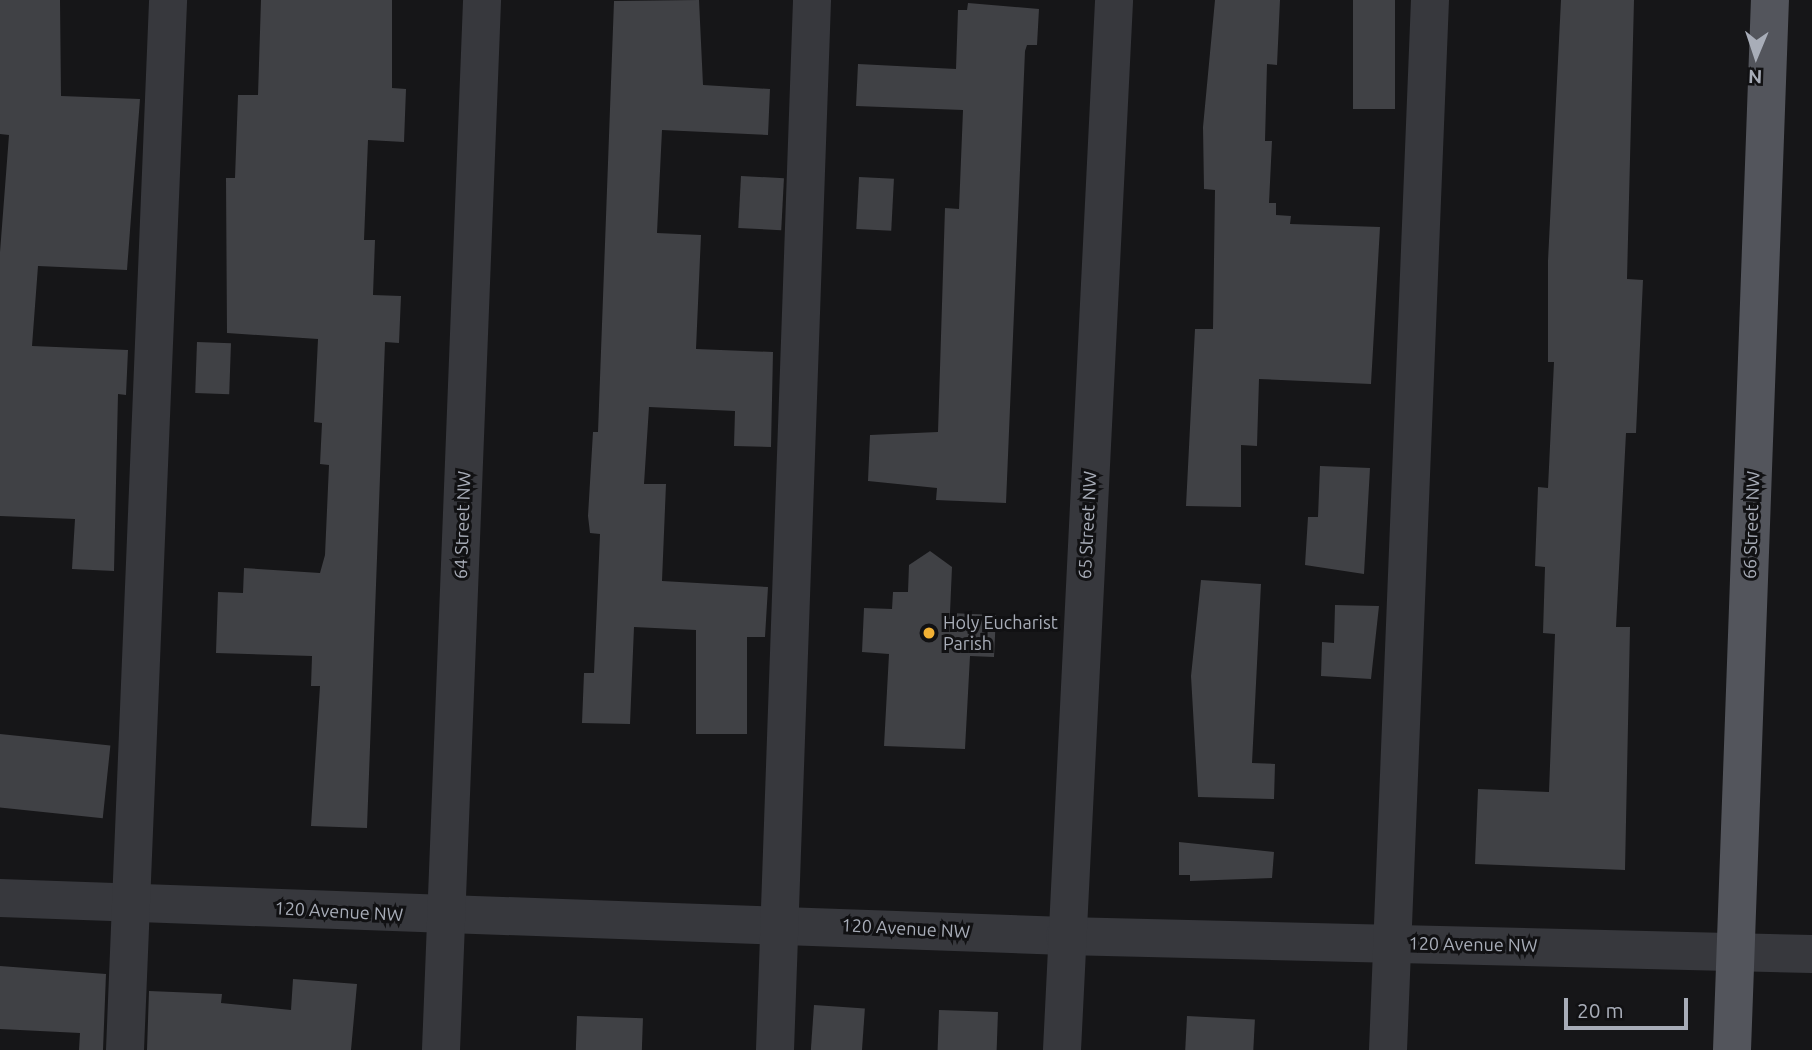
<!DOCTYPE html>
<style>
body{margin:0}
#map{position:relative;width:1812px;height:1050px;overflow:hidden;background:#161618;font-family:Ubuntu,sans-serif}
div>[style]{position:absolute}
.building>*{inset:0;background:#404145;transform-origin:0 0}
.minor>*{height:38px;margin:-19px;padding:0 19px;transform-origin:19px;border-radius:19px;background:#37383d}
.major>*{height:38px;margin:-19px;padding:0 19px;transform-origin:19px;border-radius:19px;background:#53555c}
.dots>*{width:19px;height:19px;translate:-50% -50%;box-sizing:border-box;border:4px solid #111113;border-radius:50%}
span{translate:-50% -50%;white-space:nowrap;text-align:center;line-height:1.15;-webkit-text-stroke:6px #111113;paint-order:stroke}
.street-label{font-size:18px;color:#a8adb8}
.poi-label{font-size:18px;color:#a8adb8}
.left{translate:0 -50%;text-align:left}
.north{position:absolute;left:1721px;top:21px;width:70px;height:70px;-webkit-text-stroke:5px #111113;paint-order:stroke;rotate:182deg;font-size:19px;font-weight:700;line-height:28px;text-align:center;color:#a8adb8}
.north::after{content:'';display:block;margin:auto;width:24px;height:32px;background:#a8adb8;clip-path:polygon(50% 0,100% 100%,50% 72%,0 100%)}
.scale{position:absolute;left:1564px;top:998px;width:124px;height:32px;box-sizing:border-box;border:4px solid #a8adb8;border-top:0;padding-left:9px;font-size:21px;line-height:24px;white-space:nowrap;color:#a8adb8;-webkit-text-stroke:5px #111113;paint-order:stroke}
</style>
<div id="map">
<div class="building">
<i style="clip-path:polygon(0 0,60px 0,61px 96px,140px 99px,127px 270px,38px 266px,32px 346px,128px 350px,126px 395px,118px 394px,114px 571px,72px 569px,75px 519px,0 516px,0 252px,9px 135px,0 134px)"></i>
<i style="clip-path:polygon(261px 0,392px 0,392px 88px,406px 89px,404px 142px,368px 140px,364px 240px,375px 240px,373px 295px,401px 296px,399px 343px,385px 342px,367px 828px,311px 826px,320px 686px,311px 686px,312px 656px,216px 653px,218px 592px,243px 593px,244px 568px,320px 573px,325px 555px,329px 465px,320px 464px,322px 423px,314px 422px,318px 339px,227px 333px,226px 178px,235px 178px,238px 95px,258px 95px)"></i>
<i style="clip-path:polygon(699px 0,703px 85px,770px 89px,768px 135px,662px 130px,657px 233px,701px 235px,696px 349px,773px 352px,771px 447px,734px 446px,735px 411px,649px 407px,644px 484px,666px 484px,662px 581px,768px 587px,765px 637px,747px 637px,747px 734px,696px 734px,696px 630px,634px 627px,630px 724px,582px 723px,584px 673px,594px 673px,600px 534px,590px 533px,588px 516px,593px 432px,598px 432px,614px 1px)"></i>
<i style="clip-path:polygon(1215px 0,1280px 0,1277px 65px,1267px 64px,1265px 141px,1272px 141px,1269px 203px,1276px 203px,1276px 215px,1291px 216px,1290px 224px,1380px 227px,1371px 384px,1259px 379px,1257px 446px,1241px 445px,1241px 507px,1186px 506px,1195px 329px,1213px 329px,1215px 190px,1204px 189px,1203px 127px)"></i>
<i style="left:1353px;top:0;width:42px;height:109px"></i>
<i style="clip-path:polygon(1561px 0,1634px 0,1627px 279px,1643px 280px,1636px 433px,1626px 433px,1616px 627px,1630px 627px,1625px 870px,1475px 864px,1478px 789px,1549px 792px,1555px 634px,1543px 633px,1545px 567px,1535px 566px,1538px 487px,1548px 488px,1554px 362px,1548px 362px,1548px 261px)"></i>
<i style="clip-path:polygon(968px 3px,1039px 9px,1037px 45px,1027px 45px,1025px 51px,1006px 503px,936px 500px,937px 488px,868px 481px,870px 435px,938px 432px,945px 208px,959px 209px,963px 110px,856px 106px,858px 64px,956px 69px,958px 10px,967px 10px)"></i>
<i style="left:741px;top:176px;width:43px;height:52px;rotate:3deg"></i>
<i style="left:859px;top:177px;width:35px;height:52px;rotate:3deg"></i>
<i style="left:197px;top:342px;width:34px;height:51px;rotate:2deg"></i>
<i style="clip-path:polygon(1320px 466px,1370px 468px,1364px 574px,1305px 565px,1308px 517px,1318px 517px)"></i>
<i style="clip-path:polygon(930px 551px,952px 567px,950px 613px,996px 615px,994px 657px,970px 656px,965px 749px,884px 746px,889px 654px,862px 652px,864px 608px,892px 609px,893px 592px,908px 592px,909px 565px)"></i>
<i style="clip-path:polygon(1201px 580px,1261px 584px,1252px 763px,1275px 764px,1274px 799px,1198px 797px,1191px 676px)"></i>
<i style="clip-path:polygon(1335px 605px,1379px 606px,1371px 679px,1321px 676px,1322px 642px,1334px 643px)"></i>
<i style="left:0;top:734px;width:111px;height:73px;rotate:6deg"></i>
<i style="clip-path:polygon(1179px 842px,1274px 852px,1272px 878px,1190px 881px,1190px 875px,1179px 875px)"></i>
<i style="clip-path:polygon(0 966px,106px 974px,103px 1050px,79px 1050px,80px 1033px,0 1029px)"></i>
<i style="clip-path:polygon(293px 979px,357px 984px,351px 1050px,147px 1050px,149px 991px,222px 994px,221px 1003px,291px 1010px)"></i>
<i style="left:814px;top:1005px;width:51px;height:45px;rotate:4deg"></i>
<i style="left:939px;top:1010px;width:59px;height:40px;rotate:2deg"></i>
<i style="left:577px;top:1016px;width:66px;height:34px;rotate:2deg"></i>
<i style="left:1187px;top:1016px;width:68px;height:34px;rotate:3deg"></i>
</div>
<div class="minor">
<i style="left:0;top:898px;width:1066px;rotate:2.04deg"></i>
<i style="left:1065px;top:936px;width:747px;rotate:1.38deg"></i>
<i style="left:125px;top:1050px;width:1051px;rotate:-87.65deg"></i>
<i style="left:441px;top:1050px;width:1051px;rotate:-87.76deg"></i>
<i style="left:775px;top:1050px;width:1051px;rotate:-87.98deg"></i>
<i style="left:1062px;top:1050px;width:1051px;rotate:-87.16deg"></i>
<i style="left:1388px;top:1050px;width:1051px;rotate:-87.71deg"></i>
</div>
<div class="major">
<i style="left:1732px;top:1050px;width:1051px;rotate:-87.93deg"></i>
</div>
<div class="dots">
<i style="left:929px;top:633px;background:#f2b134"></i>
</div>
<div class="street-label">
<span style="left:462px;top:525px;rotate:-88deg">64 Street NW</span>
<span style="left:1087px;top:525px;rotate:-87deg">65 Street NW</span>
<span style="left:1751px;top:525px;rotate:-88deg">66 Street NW</span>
<span style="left:339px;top:911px;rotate:3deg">120 Avenue NW</span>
<span style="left:906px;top:928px;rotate:3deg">120 Avenue NW</span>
<span style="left:1473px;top:944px;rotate:1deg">120 Avenue NW</span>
</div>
<div class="poi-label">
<span class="left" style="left:943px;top:633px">Holy Eucharist<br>Parish</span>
</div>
<div class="north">N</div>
<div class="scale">20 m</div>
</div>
